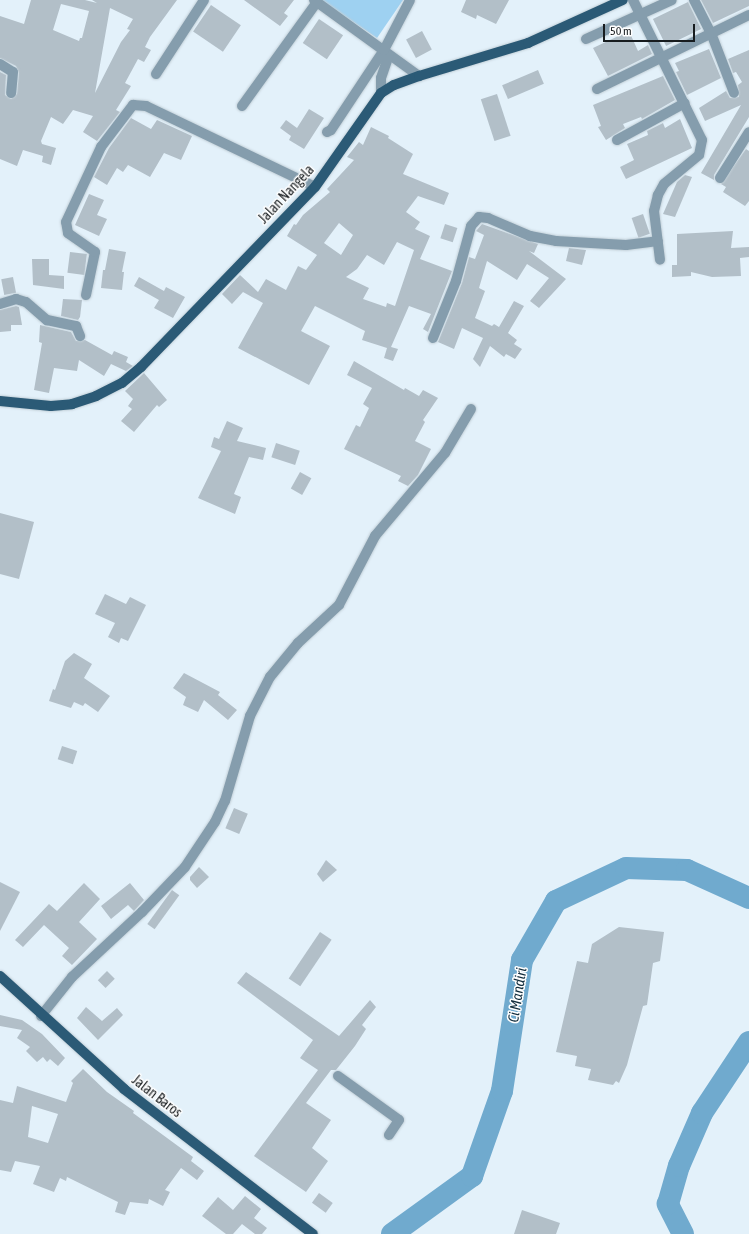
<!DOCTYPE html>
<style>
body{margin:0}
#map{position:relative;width:749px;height:1234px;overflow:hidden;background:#e3f1fa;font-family:"Asap Condensed",sans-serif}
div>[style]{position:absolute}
.green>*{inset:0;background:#9ed1f1}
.river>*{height:22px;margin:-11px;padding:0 11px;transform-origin:11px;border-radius:11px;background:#70aace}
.building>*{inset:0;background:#b2bfc8;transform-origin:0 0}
.roads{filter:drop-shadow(0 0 1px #c2cfd7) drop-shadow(0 0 1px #c2cfd7)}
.minor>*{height:10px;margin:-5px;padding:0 5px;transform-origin:5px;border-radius:5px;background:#859dad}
.major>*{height:10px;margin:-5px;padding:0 5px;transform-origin:5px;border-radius:5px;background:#2b5a76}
span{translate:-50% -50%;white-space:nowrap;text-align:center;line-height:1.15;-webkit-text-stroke:3px #fff;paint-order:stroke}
.street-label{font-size:14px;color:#171c1f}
.water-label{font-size:15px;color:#132e3e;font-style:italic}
.scale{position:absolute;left:603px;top:24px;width:92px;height:18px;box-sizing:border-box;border:2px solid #171c1f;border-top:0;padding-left:5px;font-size:12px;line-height:14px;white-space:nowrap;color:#171c1f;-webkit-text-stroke:3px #fff;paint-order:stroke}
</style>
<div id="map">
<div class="green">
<i style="clip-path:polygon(321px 0,403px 0,377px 38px)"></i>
</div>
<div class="river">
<i style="left:392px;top:1234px;width:99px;rotate:-35.9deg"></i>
<i style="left:472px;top:1176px;width:90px;rotate:-70.6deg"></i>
<i style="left:502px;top:1091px;width:133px;rotate:-81.3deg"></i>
<i style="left:522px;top:960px;width:68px;rotate:-60deg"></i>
<i style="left:556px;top:901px;width:77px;rotate:-25.2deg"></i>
<i style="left:626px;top:868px;width:61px;rotate:1.9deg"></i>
<i style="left:687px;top:870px;width:68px;rotate:24.3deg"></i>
<i style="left:683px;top:1234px;width:34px;rotate:-117deg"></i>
<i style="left:668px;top:1204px;width:40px;rotate:-74deg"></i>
<i style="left:679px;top:1166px;width:58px;rotate:-66.5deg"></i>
<i style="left:702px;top:1113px;width:85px;rotate:-56.5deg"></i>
</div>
<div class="building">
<i style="clip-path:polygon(evenodd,31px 0,85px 0,97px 3px,92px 0,177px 0,150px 37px,145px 47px,151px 50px,144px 62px,138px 59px,125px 83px,131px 86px,116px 110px,120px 112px,97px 141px,83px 132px,93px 116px,73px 110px,63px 124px,51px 117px,41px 141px,42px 144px,56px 148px,51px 165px,42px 162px,43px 156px,23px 150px,17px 166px,0 159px,0 72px,6px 75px,5px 95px,11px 99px,17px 94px,19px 73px,16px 66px,0 58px,0 16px,24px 24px,31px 0,61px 4px,89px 11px,82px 38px,80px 38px,79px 41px,53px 30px,61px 4px,31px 0,110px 8px,133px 19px,127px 29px,130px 30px,121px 42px,95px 93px,110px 8px)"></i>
<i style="clip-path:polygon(244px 0,294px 0,284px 13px,288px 16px,280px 26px)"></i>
<i style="clip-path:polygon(466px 0,509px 0,496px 24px,477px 15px,476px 19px,461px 12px)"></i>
<i style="clip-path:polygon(701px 0,749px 0,749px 6px,713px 23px)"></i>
<i style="left:688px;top:2px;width:30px;height:39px;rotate:64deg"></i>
<i style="left:211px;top:5px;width:36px;height:32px;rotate:34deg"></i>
<i style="left:319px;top:19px;width:29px;height:29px;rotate:34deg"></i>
<i style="left:422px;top:31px;width:21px;height:18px;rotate:62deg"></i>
<i style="clip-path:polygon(629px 31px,638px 51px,648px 45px,652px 54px,608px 76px,593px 48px)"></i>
<i style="clip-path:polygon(709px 49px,721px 78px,687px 95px,676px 72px,679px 71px,675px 63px)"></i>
<i style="clip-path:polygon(749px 50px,749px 117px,714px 175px,714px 180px,701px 173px,741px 105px,705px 121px,699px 108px,726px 91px,730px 98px,739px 97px,738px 85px,742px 82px,736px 72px,733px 73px,728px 59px)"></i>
<i style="left:538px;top:70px;width:15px;height:39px;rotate:67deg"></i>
<i style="clip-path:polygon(663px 76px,675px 100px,642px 119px,641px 117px,623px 124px,625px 128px,606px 140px,598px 127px,601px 126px,593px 105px)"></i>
<i style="left:497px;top:94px;width:44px;height:17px;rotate:72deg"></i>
<i style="clip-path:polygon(309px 109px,324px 118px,304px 149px,289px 140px,291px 136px,280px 128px,286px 120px,297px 128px)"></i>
<i style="clip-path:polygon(131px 118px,151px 129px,157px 120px,192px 136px,181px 160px,164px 153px,150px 177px,128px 165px,123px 172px,117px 168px,107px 185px,94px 177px,109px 148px)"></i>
<i style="clip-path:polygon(680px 119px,692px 148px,626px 179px,620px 167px,634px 160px,627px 144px,648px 135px,647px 131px,663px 123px,665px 128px)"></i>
<i style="clip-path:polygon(evenodd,371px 127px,389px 136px,388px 138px,413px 154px,403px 174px,449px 193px,444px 205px,418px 196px,406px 212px,420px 222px,415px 229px,430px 236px,420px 259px,452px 271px,428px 332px,423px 329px,431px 314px,409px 306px,391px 347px,398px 349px,393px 361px,384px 358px,387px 348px,362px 340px,365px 331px,315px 306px,301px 331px,330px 346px,309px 385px,238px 348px,263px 303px,243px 292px,232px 304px,222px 294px,240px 275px,258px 292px,266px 279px,286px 290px,298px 266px,306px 270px,317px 255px,287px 236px,294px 224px,296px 225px,303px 215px,330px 192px,327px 189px,354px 160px,347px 157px,359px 142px,363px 145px,371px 127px,339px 223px,353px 235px,341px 255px,324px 243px,339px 223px,371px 127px,397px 242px,414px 250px,395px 306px,387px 303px,386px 307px,363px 299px,369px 288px,346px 277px,357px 269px,367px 255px,384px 265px,397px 242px)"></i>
<i style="clip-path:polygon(746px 149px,749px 151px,749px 201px,745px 206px,723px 192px,726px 187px,721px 184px)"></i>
<i style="clip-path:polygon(685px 175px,692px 177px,675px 217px,663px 214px,677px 182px)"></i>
<i style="clip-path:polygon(89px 194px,104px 200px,97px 215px,107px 219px,99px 236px,75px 225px)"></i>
<i style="left:643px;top:214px;width:21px;height:12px;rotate:71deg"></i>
<i style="left:445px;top:224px;width:13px;height:15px;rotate:18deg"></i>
<i style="clip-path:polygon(482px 224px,538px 244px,534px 253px,529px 251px,566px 279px,539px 308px,530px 301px,549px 278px,527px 264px,517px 280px,487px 261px,479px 288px,485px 291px,475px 318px,492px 326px,494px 324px,499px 327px,514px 301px,524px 306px,508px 333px,517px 340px,514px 344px,522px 349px,515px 359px,506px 354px,504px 357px,490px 346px,480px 367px,473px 359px,483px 338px,462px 328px,454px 349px,438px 342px,462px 283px,469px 257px,475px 259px,484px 235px,476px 231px)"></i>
<i style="clip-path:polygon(733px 231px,731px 248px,749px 247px,749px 257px,740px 258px,741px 276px,712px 277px,691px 272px,691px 276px,672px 277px,672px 265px,677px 265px,677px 234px)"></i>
<i style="clip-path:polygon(569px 248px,586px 250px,582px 265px,566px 261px)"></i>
<i style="clip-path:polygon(109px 249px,126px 252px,122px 272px,124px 272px,122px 290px,101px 288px,103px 270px,105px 270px)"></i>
<i style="left:70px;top:252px;width:17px;height:21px;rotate:7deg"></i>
<i style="clip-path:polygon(32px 259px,49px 259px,49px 275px,64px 276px,64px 289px,33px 285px)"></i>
<i style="left:13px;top:277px;width:16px;height:12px;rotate:79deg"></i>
<i style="clip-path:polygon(139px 277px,164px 291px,166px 287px,185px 297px,173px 318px,154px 308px,159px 300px,134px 286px)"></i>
<i style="clip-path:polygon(63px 299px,82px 300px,80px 317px,78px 320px,61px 316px)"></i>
<i style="clip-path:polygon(16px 306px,19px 307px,22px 325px,11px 325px,11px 331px,0 332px,0 310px)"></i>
<i style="clip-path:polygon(40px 325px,71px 332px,76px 341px,85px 340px,112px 355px,114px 351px,128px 357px,126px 362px,133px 366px,126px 371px,111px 364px,104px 376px,79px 360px,77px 371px,54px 368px,49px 393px,34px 390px,42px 343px,39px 342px)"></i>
<i style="clip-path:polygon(354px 361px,404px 390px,405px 388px,419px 396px,423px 390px,438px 398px,423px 420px,425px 422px,415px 441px,431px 449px,418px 475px,408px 486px,398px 481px,401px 476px,344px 449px,356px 425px,360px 427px,369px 408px,363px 404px,372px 388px,347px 375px)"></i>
<i style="clip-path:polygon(144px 373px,167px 400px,159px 407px,157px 405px,134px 432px,121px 421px,132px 409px,128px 406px,133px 399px,125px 391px)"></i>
<i style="clip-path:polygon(227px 421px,243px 428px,237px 441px,266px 448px,263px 460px,249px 457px,234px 494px,241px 497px,235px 514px,198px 498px,221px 451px,211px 447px,214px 437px,219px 439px)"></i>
<i style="left:276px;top:443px;width:25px;height:15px;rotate:18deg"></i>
<i style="left:300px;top:472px;width:13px;height:19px;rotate:29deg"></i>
<i style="clip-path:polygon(0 513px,34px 522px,19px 579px,0 574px)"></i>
<i style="clip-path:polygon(105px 594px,126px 604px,130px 597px,146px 605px,128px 641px,121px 638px,119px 643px,108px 637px,115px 623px,95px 614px)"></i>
<i style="clip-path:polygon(74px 653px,92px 664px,84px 678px,110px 696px,98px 712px,85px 703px,83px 706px,74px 702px,71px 708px,49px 701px,53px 689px,55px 690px,65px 661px)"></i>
<i style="clip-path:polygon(184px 673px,220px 692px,218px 695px,237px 710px,228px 720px,204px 700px,198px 712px,183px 705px,186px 697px,173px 688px)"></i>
<i style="left:62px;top:746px;width:16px;height:14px;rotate:18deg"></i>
<i style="left:234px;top:808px;width:15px;height:22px;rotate:23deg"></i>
<i style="clip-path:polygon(326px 860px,337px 870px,323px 882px,317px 874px)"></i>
<i style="clip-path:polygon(199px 867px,209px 877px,197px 888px,190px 880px,190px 877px)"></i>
<i style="clip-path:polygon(0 882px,20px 892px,0 931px)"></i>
<i style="clip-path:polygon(84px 883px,100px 899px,79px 922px,97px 939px,72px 965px,62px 956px,69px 948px,44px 925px,23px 947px,15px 940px,49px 904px,57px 911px)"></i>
<i style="clip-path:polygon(130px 883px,144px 900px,134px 911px,128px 905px,111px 919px,101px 906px)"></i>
<i style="left:172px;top:890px;width:9px;height:42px;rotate:36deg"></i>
<i style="clip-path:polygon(619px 927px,664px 932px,660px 961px,653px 963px,647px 1005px,643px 1006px,627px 1065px,619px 1083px,616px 1081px,613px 1085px,588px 1080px,591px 1069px,575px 1066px,577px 1056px,556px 1052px,577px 961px,588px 963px,592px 944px)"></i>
<i style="left:320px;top:932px;width:14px;height:56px;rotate:34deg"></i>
<i style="left:107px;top:971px;width:11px;height:13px;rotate:45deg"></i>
<i style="clip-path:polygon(246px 972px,339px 1036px,370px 1000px,376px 1007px,362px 1025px,366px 1029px,355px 1046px,336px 1070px,331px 1070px,306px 1103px,331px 1120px,312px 1148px,328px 1161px,306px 1192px,254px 1156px,318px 1070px,300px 1058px,313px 1040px,237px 983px)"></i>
<i style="clip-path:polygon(86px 1007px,102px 1021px,117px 1008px,123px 1015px,98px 1040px,77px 1018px)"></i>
<i style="clip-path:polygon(0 1015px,22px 1020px,42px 1034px,65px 1058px,58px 1066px,50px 1059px,47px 1062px,43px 1057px,37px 1062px,26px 1051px,30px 1047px,17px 1038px,22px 1030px,0 1026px)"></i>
<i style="clip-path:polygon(evenodd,83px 1069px,107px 1092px,134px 1111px,133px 1113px,193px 1157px,191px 1161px,204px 1171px,197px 1180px,181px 1168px,165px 1190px,170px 1192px,163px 1206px,149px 1199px,148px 1204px,130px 1202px,125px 1215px,115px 1212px,118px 1202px,67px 1177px,66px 1181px,60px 1178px,54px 1192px,33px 1184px,40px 1166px,15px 1161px,11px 1172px,0 1170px,0 1100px,13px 1103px,17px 1086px,66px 1102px,73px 1083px,71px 1081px,83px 1069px,32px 1106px,58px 1114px,48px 1143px,28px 1137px,32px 1106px)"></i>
<i style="left:319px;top:1193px;width:17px;height:12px;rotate:36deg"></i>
<i style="clip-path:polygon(245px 1196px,261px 1209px,254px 1218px,267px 1228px,262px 1234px,255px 1234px,242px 1224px,233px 1234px,226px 1234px,202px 1216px,218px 1197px,233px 1210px)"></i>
<i style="clip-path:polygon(522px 1210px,560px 1223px,556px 1234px,514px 1234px)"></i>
</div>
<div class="roads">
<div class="minor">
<i style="left:314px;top:0;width:130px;rotate:35.9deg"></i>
<i style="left:633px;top:0;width:156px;rotate:63.8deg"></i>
<i style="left:702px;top:140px;width:15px;rotate:101deg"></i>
<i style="left:699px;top:155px;width:45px;rotate:140.4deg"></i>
<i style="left:664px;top:184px;width:13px;rotate:119deg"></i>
<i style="left:658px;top:195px;width:16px;rotate:104deg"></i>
<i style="left:654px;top:211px;width:49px;rotate:83deg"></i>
<i style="left:694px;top:0;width:37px;rotate:63deg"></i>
<i style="left:711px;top:33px;width:64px;rotate:69deg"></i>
<i style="left:586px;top:39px;width:94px;rotate:-24.4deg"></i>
<i style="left:0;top:64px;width:15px;rotate:32deg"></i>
<i style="left:13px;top:72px;width:21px;rotate:95deg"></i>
<i style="left:156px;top:74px;width:88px;rotate:-57deg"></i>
<i style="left:597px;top:89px;width:169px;rotate:-26deg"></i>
<i style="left:381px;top:93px;width:15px;rotate:-90deg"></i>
<i style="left:381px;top:78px;width:24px;rotate:-71deg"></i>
<i style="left:242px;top:106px;width:128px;rotate:-54.2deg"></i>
<i style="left:327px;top:132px;width:4px;rotate:-27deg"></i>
<i style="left:331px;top:130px;width:96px;rotate:-56.5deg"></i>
<i style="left:384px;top:50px;width:56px;rotate:-62.5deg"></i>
<i style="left:617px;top:140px;width:77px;rotate:-28.6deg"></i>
<i style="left:720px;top:178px;width:54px;rotate:-57.8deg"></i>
<i style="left:86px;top:295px;width:44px;rotate:-78.2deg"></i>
<i style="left:95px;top:252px;width:33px;rotate:-145deg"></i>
<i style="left:68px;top:233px;width:11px;rotate:-100deg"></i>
<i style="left:66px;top:222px;width:83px;rotate:-65deg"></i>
<i style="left:101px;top:147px;width:53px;rotate:-52.7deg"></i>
<i style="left:133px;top:105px;width:13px;rotate:4deg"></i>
<i style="left:146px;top:106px;width:187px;rotate:25.6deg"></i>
<i style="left:0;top:304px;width:17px;rotate:-17deg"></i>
<i style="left:16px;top:299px;width:10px;rotate:17deg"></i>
<i style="left:26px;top:302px;width:28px;rotate:41deg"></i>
<i style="left:47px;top:320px;width:30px;rotate:12deg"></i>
<i style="left:76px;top:326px;width:11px;rotate:68deg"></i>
<i style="left:433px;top:338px;width:61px;rotate:-68deg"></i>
<i style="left:456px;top:281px;width:57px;rotate:-74.7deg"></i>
<i style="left:471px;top:226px;width:12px;rotate:-48deg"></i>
<i style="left:479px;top:217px;width:9px;rotate:6deg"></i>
<i style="left:488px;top:218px;width:46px;rotate:23.2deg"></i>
<i style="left:530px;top:236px;width:26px;rotate:11deg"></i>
<i style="left:556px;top:241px;width:70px;rotate:3.3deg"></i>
<i style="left:626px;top:245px;width:32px;rotate:-7deg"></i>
<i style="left:41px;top:1016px;width:50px;rotate:-51.5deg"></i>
<i style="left:72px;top:977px;width:96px;rotate:-42.9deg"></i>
<i style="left:142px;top:912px;width:62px;rotate:-46.3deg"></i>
<i style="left:185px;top:867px;width:54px;rotate:-56.3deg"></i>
<i style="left:215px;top:822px;width:23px;rotate:-65deg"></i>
<i style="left:225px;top:801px;width:89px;rotate:-73.6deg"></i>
<i style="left:250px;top:716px;width:44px;rotate:-62.9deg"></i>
<i style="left:270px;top:677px;width:44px;rotate:-50.5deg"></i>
<i style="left:298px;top:643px;width:56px;rotate:-42.8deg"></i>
<i style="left:339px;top:605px;width:78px;rotate:-62.4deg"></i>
<i style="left:375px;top:536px;width:109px;rotate:-49.9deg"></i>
<i style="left:445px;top:453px;width:51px;rotate:-59.4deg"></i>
<i style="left:338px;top:1076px;width:75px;rotate:35.8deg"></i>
<i style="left:399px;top:1120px;width:18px;rotate:124deg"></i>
</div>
<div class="major">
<i style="left:0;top:401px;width:51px;rotate:5.6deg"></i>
<i style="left:51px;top:406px;width:21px;rotate:-5deg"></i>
<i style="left:72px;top:404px;width:25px;rotate:-18deg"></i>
<i style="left:96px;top:396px;width:29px;rotate:-27deg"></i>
<i style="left:122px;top:383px;width:25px;rotate:-40deg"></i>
<i style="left:141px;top:367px;width:250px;rotate:-46deg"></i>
<i style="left:315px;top:187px;width:115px;rotate:-54.9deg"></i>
<i style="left:381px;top:93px;width:15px;rotate:-32deg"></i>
<i style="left:394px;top:85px;width:27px;rotate:-20deg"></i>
<i style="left:419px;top:76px;width:114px;rotate:-16.8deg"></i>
<i style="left:528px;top:43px;width:104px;rotate:-24.4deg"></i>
<i style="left:0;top:976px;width:168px;rotate:42.3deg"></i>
<i style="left:124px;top:1089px;width:238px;rotate:37.5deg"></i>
</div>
</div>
<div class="street-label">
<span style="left:286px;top:194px;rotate:-47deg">Jalan Nangela</span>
<span style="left:157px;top:1096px;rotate:38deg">Jalan Baros</span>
</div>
<div class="water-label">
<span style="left:517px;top:995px;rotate:-81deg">Ci Mandiri</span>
</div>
<div class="scale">50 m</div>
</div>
